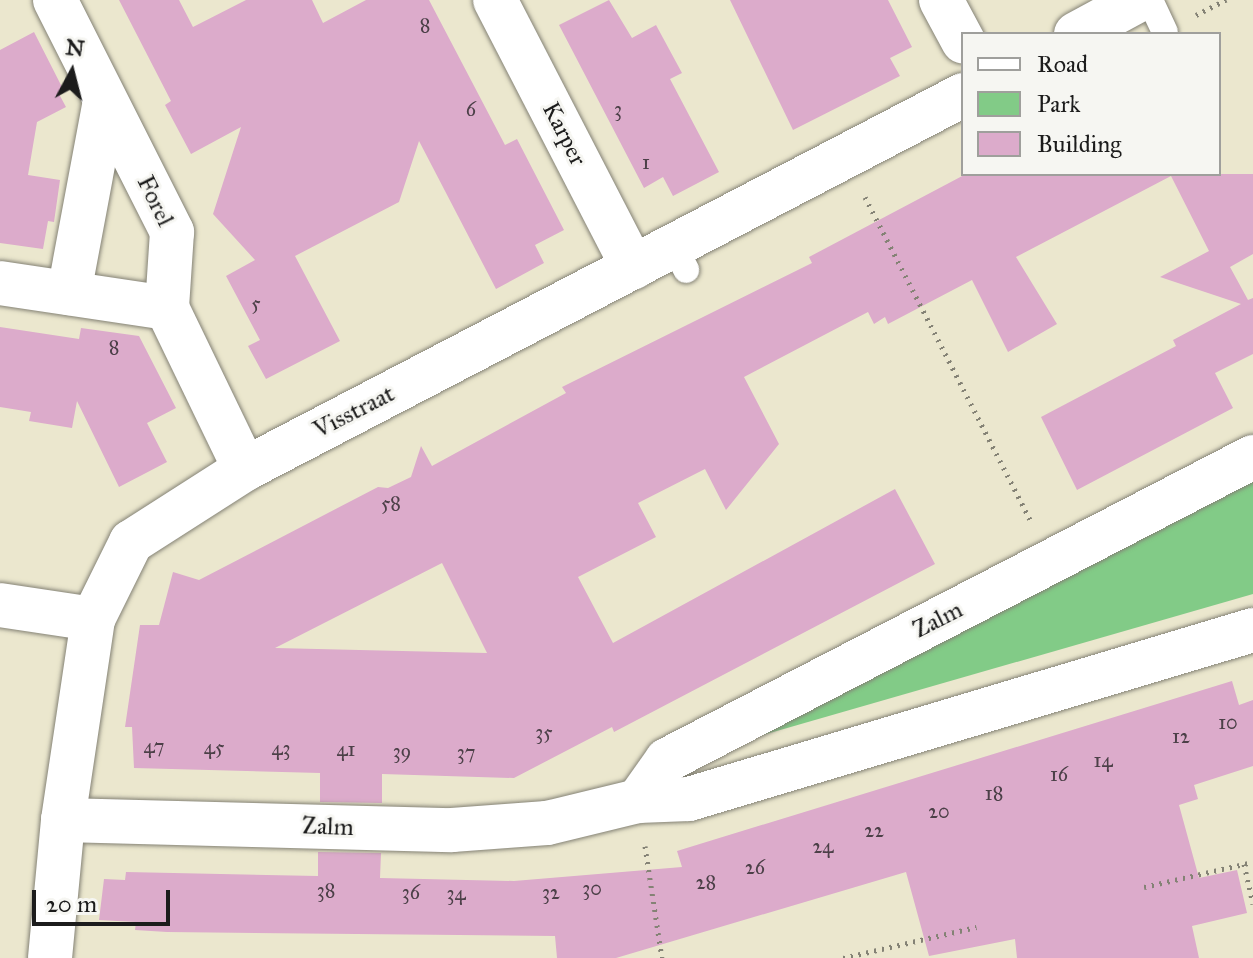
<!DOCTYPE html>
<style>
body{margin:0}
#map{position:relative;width:1253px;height:958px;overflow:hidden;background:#ebe7ce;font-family:"IM FELL Great Primer",serif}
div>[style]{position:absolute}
.green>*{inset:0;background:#82cb87}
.building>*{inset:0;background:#dcabcb}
.path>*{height:5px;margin-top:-2.5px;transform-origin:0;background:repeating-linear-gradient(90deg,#848275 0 2px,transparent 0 8px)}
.roads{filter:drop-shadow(0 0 2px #848275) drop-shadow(0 0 2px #848275)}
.lane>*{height:26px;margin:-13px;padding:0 13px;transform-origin:13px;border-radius:13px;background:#fff}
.street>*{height:44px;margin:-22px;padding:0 22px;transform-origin:22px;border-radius:22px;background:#fff}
span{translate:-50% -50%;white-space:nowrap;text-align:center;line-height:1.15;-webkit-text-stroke:6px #f6f6f2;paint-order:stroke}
.number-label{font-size:20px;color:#4c4048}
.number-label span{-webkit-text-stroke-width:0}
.street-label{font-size:24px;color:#1c1c1c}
.legend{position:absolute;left:961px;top:32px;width:260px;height:144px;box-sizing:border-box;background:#f6f6f2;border:2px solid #9f9f9c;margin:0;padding:10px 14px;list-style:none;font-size:24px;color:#1c1c1c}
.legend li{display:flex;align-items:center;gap:16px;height:40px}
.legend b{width:40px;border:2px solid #9f9f9c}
.north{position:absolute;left:32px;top:32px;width:80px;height:80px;-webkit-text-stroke:6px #f6f6f2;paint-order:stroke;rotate:7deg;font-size:22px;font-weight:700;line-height:32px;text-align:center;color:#1c1c1c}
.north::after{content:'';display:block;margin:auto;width:28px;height:36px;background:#1c1c1c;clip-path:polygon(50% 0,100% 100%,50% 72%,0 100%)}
.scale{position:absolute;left:32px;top:890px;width:138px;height:36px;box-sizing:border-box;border:4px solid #1c1c1c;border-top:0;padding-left:10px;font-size:24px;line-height:28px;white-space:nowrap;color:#1c1c1c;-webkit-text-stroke:6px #f6f6f2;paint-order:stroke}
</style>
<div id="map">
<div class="green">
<i style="clip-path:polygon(1253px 469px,1253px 594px,721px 747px)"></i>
</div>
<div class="building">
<i style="clip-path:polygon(119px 0,179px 0,193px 27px,246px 0,312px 0,323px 23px,366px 0,429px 0,505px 145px,517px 139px,564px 230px,535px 245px,544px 263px,496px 289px,419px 141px,399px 202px,295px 256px,340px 341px,266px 379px,248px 346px,260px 340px,226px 276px,255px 260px,213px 214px,241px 127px,191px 154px,165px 105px,171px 101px)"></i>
<i style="clip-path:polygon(609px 0,632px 38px,656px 25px,682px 73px,670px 79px,719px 172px,673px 196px,663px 177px,644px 188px,559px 25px)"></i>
<i style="clip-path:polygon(730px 0,888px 0,912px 47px,890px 58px,900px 76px,793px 130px)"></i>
<i style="clip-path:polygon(34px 32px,64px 91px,59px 94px,66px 107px,37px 122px,28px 175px,60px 180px,54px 222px,48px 221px,43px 249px,0 243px,0 50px)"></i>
<i style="clip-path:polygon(evenodd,966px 174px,1253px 174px,1253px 254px,1230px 267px,1248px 300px,1253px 298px,1253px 354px,1215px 373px,1233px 408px,1077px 490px,1041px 417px,1176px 346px,1173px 340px,1241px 304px,1160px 277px,1209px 251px,1171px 176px,1016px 257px,1057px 324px,1008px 352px,972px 280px,888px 324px,885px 317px,874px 324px,868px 312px,744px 377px,779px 444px,726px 510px,705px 469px,638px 503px,656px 537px,578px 577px,613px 643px,895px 489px,935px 564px,614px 732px,612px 727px,514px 778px,382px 774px,382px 803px,320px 802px,320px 773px,134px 768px,132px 727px,125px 727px,140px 625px,159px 625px,173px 572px,199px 580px,378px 487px,388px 488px,411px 477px,421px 446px,432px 466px,566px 393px,562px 387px,812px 263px,809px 257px,966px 174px,442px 563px,487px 653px,275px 648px,442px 563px)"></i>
<i style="clip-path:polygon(0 327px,79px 339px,81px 328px,139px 336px,176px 408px,147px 423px,167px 462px,119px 487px,77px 401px,72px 428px,29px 421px,31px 412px,0 407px)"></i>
<i style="clip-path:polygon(1232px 681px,1239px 705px,1253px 700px,1253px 766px,1194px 785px,1198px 799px,1179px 805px,1199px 878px,1237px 870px,1247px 913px,1192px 926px,1199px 958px,1017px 958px,1015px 939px,929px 956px,906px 872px,616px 958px,557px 958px,555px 936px,167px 932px,135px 930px,136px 922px,99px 920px,104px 879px,125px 880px,126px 872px,318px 876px,318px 852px,381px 853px,380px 878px,514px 881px,682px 867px,677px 851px)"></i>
</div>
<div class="path">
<i style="left:1196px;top:15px;width:34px;rotate:-27deg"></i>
<i style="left:865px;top:197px;width:366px;rotate:62.9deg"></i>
<i style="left:645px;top:846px;width:113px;rotate:81.4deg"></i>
<i style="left:1244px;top:864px;width:41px;rotate:77.3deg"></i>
<i style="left:1144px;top:887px;width:112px;rotate:-12.9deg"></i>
<i style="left:843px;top:958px;width:137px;rotate:-13.1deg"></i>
</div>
<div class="roads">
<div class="lane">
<i style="left:1150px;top:0;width:35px;rotate:65deg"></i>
<i style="left:673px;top:244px;width:29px;rotate:63deg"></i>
</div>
<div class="street">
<i style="left:55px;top:0;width:260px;rotate:63.2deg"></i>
<i style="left:172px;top:232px;width:76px;rotate:93.8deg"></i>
<i style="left:167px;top:308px;width:179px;rotate:64.2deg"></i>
<i style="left:495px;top:0;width:301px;rotate:62.7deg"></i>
<i style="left:941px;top:0;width:47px;rotate:61.8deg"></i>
<i style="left:1076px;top:34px;width:72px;rotate:-28.4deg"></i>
<i style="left:0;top:283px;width:169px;rotate:8.5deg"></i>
<i style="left:69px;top:293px;width:195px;rotate:-79.4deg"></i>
<i style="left:0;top:605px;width:94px;rotate:8.6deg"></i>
<i style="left:638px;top:801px;width:50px;rotate:-54.7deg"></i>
<i style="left:667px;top:760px;width:660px;rotate:-27.34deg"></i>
<i style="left:63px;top:820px;width:389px;rotate:1.5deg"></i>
<i style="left:452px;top:830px;width:95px;rotate:-4.2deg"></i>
<i style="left:547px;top:823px;width:94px;rotate:-13.6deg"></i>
<i style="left:638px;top:801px;width:51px;rotate:-2.2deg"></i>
<i style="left:689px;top:799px;width:589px;rotate:-16.68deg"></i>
<i style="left:50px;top:958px;width:139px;rotate:-84.6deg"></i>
<i style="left:63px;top:820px;width:203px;rotate:-81.5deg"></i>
<i style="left:93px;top:619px;width:86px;rotate:-63.7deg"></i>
<i style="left:131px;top:542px;width:135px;rotate:-32.6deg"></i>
<i style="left:245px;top:469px;width:810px;rotate:-27.51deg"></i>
</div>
</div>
<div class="number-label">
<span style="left:425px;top:25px">8</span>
<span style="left:471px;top:109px">6</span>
<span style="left:618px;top:109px">3</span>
<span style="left:646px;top:162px">1</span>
<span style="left:256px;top:303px">5</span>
<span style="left:114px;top:347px">8</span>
<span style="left:391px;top:503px">58</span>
<span style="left:1228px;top:722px">10</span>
<span style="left:544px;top:732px">35</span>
<span style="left:1181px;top:736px">12</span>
<span style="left:154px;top:746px">47</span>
<span style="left:214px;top:747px">45</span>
<span style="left:281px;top:748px">43</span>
<span style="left:346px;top:749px">41</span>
<span style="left:402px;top:751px">39</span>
<span style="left:466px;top:752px">37</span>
<span style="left:1103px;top:760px">14</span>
<span style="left:1059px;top:774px">16</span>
<span style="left:994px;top:793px">18</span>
<span style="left:939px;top:811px">20</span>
<span style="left:874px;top:830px">22</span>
<span style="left:823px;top:846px">24</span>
<span style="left:755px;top:867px">26</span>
<span style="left:706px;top:882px">28</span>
<span style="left:592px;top:888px">30</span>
<span style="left:326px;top:890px">38</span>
<span style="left:411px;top:892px">36</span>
<span style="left:551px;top:892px">32</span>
<span style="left:456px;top:893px">34</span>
</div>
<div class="street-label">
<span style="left:564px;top:134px;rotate:63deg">Karper</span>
<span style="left:155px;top:201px;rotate:64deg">Forel</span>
<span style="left:354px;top:412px;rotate:-27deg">Visstraat</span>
<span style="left:938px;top:620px;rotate:-27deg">Zalm</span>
<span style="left:328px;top:827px;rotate:2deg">Zalm</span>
</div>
<ul class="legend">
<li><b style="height:10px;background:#fff"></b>Road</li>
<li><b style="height:22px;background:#82cb87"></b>Park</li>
<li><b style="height:22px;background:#dcabcb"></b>Building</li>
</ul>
<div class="north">N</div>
<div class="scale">20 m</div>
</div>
